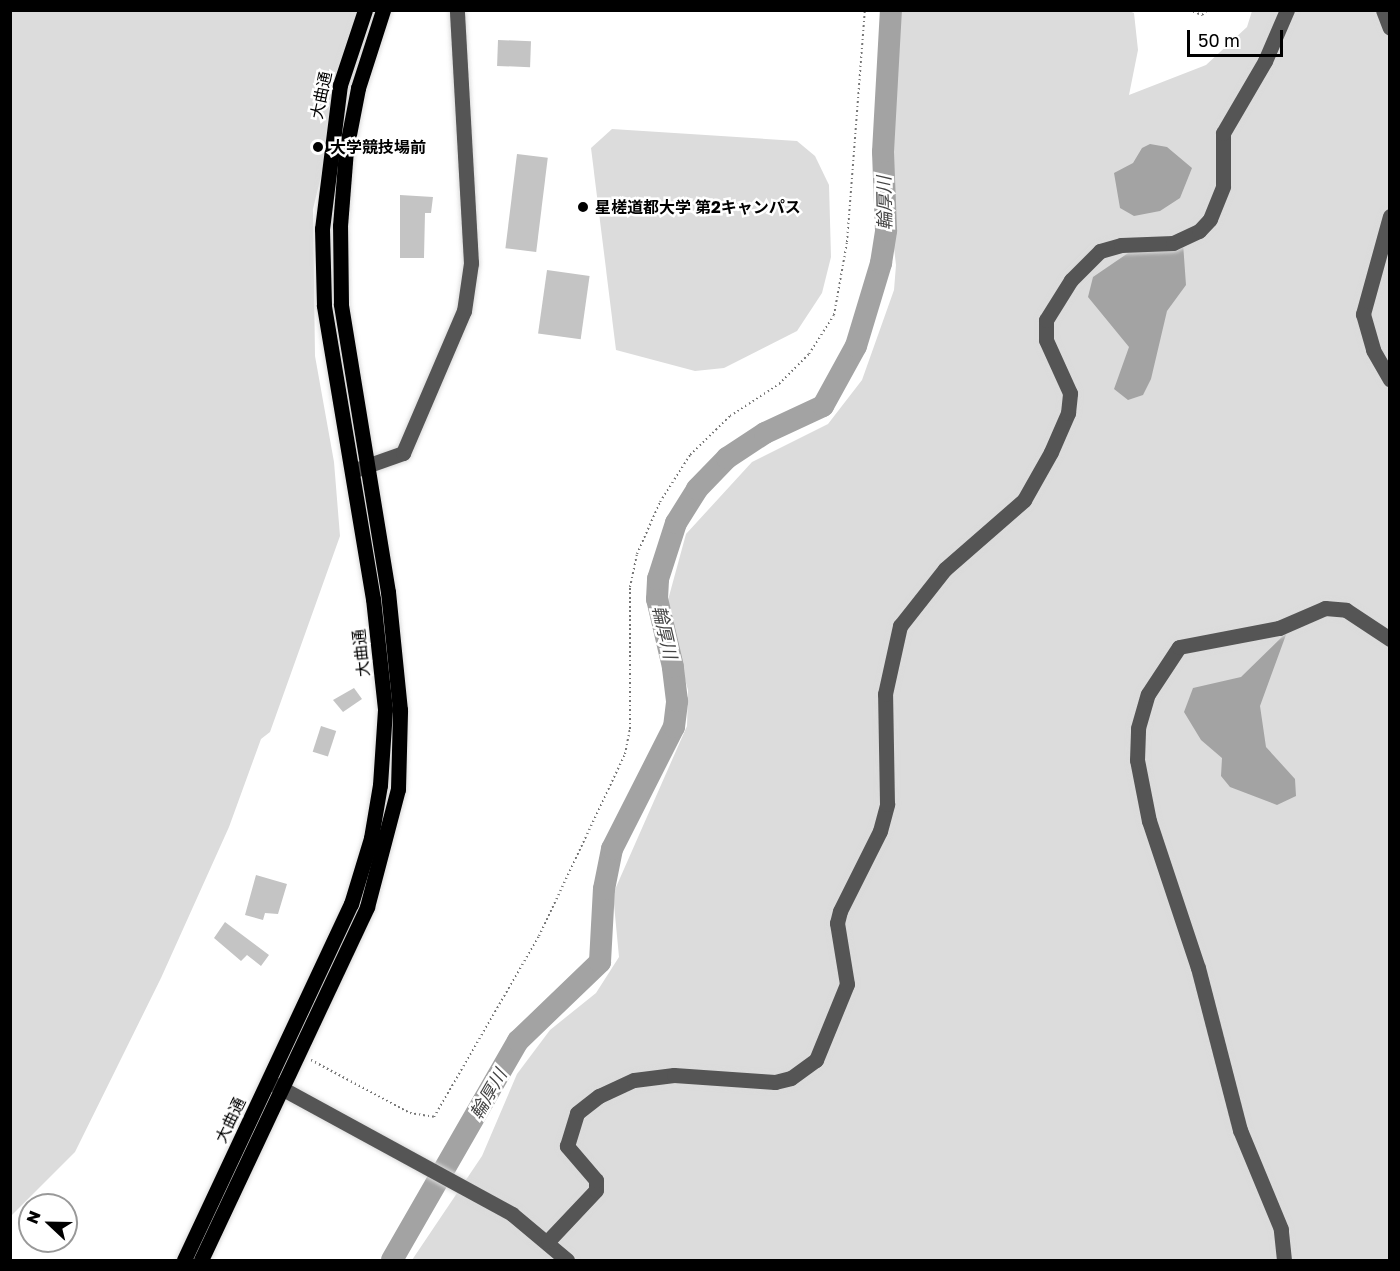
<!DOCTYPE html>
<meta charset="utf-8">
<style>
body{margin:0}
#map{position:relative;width:1400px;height:1271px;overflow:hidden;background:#fff;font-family:"Golos Text","Noto Sans JP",sans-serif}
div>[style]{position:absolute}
.green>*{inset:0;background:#dcdcdc}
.water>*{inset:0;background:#a3a3a3}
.river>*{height:22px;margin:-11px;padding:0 11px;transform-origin:11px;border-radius:11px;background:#a3a3a3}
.building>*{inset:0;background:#c4c4c4;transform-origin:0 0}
.path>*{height:2px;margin-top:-1px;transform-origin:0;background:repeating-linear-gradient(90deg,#777 0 1.5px,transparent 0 4.5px)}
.roads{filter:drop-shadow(0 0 2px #dbdbdb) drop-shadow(0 0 2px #dbdbdb)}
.minor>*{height:15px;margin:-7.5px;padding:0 7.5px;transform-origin:7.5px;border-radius:7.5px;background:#555}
.major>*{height:15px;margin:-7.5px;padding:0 7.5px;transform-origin:7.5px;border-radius:7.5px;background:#000}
.dots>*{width:16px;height:16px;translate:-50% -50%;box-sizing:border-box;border:3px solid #fff;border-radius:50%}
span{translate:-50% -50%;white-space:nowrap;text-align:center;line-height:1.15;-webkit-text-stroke:5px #fff;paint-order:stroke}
.street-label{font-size:16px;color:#000}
.poi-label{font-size:16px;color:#000;font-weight:700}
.left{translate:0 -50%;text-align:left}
.water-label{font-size:18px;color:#444;font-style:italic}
.frame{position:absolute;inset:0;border:12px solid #000;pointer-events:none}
.north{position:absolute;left:18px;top:1193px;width:60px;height:60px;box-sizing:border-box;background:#fff;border:2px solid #999;border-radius:50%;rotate:292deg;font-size:16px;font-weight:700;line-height:24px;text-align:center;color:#000}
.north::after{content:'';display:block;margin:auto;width:21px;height:27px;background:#000;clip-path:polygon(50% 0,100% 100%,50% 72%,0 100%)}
.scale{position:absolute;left:1187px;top:30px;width:96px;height:27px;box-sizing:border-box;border:3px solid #000;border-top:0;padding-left:8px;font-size:18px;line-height:21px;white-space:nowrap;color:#000;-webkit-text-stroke:4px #fff;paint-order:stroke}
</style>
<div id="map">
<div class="green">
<i style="clip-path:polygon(1126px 10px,1134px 13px,1138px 50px,1129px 95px,1206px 65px,1247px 27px,1252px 11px,1389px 11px,1389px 1260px,412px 1260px,482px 1156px,517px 1074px,550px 1030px,596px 993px,619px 957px,613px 894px,687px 726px,688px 690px,665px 611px,686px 534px,752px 462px,828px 424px,862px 380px,894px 290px,896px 265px,885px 170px,893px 11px)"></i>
<i style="clip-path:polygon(11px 11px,357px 11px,358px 25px,313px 209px,315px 356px,334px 462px,340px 536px,270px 732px,261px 739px,229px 827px,161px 978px,75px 1152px,11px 1216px)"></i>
<i style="clip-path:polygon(612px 129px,797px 141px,815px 156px,829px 185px,831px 257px,822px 293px,797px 331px,724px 368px,695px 371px,616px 350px,591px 148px)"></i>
</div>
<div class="water">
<i style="clip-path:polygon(1150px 144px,1167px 147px,1192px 168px,1180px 198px,1160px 211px,1134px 216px,1120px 208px,1114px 173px,1133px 163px,1142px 148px)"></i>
<i style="clip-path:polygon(1158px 240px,1183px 243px,1186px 285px,1167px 311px,1151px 379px,1143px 395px,1128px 400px,1114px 389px,1129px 347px,1088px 297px,1093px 277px,1134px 249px,1150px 252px)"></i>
<i style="clip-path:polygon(1287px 632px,1260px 706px,1266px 747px,1295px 779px,1296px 796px,1277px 805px,1230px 787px,1221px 776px,1222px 758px,1201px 740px,1184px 712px,1193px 688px,1241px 677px)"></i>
</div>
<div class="river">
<i style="left:392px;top:1260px;width:253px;rotate:-60.1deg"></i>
<i style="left:518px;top:1041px;width:114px;rotate:-43.9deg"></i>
<i style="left:600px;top:962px;width:73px;rotate:-86.9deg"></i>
<i style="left:604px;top:889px;width:41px;rotate:-78.7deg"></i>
<i style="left:612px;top:849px;width:137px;rotate:-63.1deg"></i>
<i style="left:674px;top:727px;width:26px;rotate:-83deg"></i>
<i style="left:677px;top:701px;width:34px;rotate:-97deg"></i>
<i style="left:673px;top:667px;width:70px;rotate:-103.2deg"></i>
<i style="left:657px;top:599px;width:20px;rotate:-87deg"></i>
<i style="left:658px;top:579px;width:59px;rotate:-72.2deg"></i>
<i style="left:676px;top:523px;width:40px;rotate:-58deg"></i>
<i style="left:697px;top:489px;width:43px;rotate:-45.9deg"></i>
<i style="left:727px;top:458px;width:45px;rotate:-33.3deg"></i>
<i style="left:765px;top:433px;width:64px;rotate:-25deg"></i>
<i style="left:823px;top:406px;width:68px;rotate:-61.2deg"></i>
<i style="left:856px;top:346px;width:87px;rotate:-73.2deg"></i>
<i style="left:881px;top:263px;width:33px;rotate:-81deg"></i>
<i style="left:886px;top:230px;width:78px;rotate:-92.2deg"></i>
<i style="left:883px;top:152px;width:142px;rotate:-86.8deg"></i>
</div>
<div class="building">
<i style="left:498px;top:40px;width:33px;height:26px;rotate:2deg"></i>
<i style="left:517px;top:154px;width:31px;height:95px;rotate:7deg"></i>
<i style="clip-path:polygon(400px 195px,433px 197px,431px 213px,425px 213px,424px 258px,400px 258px)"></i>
<i style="left:547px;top:270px;width:43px;height:64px;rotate:8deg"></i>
<i style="clip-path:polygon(354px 688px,362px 699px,343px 712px,333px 700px)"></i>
<i style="left:321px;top:726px;width:16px;height:27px;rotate:18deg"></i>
<i style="clip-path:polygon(256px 875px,287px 884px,278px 914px,265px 913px,263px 920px,245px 915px)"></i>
<i style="clip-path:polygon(225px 922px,269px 955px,261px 966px,247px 955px,241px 961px,214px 938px)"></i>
</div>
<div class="path">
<i style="left:1189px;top:10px;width:14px;rotate:21deg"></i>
<i style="left:1202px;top:15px;width:8px;rotate:-40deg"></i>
<i style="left:311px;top:1060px;width:112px;rotate:28.2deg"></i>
<i style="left:410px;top:1113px;width:24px;rotate:9deg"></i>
<i style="left:434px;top:1117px;width:209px;rotate:-59.9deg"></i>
<i style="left:539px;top:936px;width:201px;rotate:-64.7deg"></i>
<i style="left:625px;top:754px;width:25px;rotate:-79deg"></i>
<i style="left:630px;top:729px;width:142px;rotate:-90deg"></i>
<i style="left:630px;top:587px;width:34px;rotate:-78deg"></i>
<i style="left:637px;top:554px;width:57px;rotate:-66.1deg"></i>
<i style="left:660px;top:502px;width:56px;rotate:-57.4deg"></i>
<i style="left:690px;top:455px;width:56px;rotate:-44.3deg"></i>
<i style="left:730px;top:416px;width:59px;rotate:-33.1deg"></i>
<i style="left:779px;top:384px;width:42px;rotate:-45deg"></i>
<i style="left:809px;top:354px;width:46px;rotate:-57.3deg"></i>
<i style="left:834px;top:315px;width:74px;rotate:-79.9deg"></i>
<i style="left:847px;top:242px;width:233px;rotate:-85.6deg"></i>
</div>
<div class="roads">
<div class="minor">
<i style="left:1383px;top:10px;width:19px;rotate:69deg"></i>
<i style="left:1390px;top:216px;width:102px;rotate:105.4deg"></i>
<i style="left:1363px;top:314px;width:37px;rotate:74deg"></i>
<i style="left:1373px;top:350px;width:34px;rotate:60deg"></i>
<i style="left:355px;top:470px;width:51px;rotate:-19.5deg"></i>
<i style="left:403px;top:453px;width:155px;rotate:-66.8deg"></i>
<i style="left:464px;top:311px;width:49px;rotate:-81.7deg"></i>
<i style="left:471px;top:263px;width:253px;rotate:-93.2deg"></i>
<i style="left:272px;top:1083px;width:273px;rotate:28.6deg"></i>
<i style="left:512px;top:1214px;width:72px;rotate:39.9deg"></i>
<i style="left:548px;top:1241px;width:70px;rotate:-46.7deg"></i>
<i style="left:596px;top:1190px;width:10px;rotate:-90deg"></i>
<i style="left:596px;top:1180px;width:45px;rotate:-130.5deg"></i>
<i style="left:567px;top:1146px;width:34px;rotate:-73deg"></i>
<i style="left:577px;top:1113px;width:28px;rotate:-38deg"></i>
<i style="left:599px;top:1096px;width:38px;rotate:-25deg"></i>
<i style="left:634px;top:1080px;width:40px;rotate:-7.1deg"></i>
<i style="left:674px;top:1075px;width:101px;rotate:4deg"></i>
<i style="left:775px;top:1082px;width:16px;rotate:-14deg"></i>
<i style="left:791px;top:1078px;width:31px;rotate:-36deg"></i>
<i style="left:816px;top:1060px;width:82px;rotate:-67.8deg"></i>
<i style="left:847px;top:984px;width:62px;rotate:-99.3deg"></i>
<i style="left:837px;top:923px;width:12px;rotate:-76deg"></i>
<i style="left:840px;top:911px;width:89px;rotate:-63.4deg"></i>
<i style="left:880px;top:831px;width:28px;rotate:-75deg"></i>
<i style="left:887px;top:804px;width:110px;rotate:-91deg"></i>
<i style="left:885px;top:694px;width:70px;rotate:-77.6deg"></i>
<i style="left:900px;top:626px;width:73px;rotate:-51.7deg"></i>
<i style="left:945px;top:569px;width:105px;rotate:-41.1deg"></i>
<i style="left:1024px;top:500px;width:55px;rotate:-60.6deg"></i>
<i style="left:1051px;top:452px;width:43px;rotate:-66.4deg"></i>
<i style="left:1068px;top:413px;width:20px;rotate:-84deg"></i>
<i style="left:1070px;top:393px;width:58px;rotate:-114.4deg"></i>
<i style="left:1046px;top:340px;width:20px;rotate:-90deg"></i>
<i style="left:1046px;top:320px;width:47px;rotate:-58deg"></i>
<i style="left:1071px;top:280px;width:41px;rotate:-45deg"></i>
<i style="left:1100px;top:251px;width:22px;rotate:-16deg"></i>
<i style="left:1121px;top:245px;width:52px;rotate:-2.2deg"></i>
<i style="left:1173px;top:243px;width:29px;rotate:-25deg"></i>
<i style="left:1199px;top:231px;width:16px;rotate:-47deg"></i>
<i style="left:1210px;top:219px;width:35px;rotate:-68deg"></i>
<i style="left:1223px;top:186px;width:53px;rotate:-90deg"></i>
<i style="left:1223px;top:133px;width:83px;rotate:-59.7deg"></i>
<i style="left:1265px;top:61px;width:56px;rotate:-66.7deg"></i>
<i style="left:1284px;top:1260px;width:31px;rotate:-96deg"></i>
<i style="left:1281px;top:1229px;width:107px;rotate:-112.5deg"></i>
<i style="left:1240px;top:1130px;width:167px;rotate:-104.5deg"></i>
<i style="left:1198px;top:968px;width:155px;rotate:-108.4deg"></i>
<i style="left:1149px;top:821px;width:62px;rotate:-101.1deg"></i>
<i style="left:1137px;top:760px;width:32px;rotate:-88deg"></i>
<i style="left:1138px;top:728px;width:35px;rotate:-74deg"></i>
<i style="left:1148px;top:694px;width:56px;rotate:-56.6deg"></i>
<i style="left:1179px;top:647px;width:102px;rotate:-10.8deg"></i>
<i style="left:1279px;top:628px;width:50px;rotate:-23.5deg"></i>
<i style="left:1325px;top:608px;width:21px;rotate:5deg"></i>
<i style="left:1346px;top:610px;width:53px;rotate:33.4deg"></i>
</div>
<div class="major">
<i style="left:184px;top:1260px;width:393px;rotate:-64.9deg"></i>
<i style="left:351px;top:904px;width:69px;rotate:-73.1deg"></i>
<i style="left:371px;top:838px;width:54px;rotate:-80.4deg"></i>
<i style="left:380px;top:785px;width:76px;rotate:-86.2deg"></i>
<i style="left:385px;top:709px;width:111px;rotate:-96.2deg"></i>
<i style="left:373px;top:599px;width:298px;rotate:-99.5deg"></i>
<i style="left:324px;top:305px;width:76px;rotate:-91.5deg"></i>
<i style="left:322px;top:229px;width:145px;rotate:-82.9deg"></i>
<i style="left:340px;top:85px;width:79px;rotate:-71.6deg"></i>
<i style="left:201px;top:1260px;width:390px;rotate:-64.8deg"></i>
<i style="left:367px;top:907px;width:122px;rotate:-75.3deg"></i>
<i style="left:398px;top:789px;width:79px;rotate:-88.5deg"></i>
<i style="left:400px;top:710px;width:119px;rotate:-95.8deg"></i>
<i style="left:388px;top:592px;width:292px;rotate:-99.3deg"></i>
<i style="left:341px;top:304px;width:78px;rotate:-90.7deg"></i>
<i style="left:340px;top:226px;width:76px;rotate:-85.5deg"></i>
<i style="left:346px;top:150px;width:63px;rotate:-79deg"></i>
<i style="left:358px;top:88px;width:82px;rotate:-72.2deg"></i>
</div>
</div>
<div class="dots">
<i style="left:318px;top:147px;background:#000"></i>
<i style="left:583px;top:207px;background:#000"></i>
</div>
<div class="street-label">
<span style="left:321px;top:95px;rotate:-78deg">大曲通</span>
<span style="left:361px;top:653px;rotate:-96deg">大曲通</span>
<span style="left:230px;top:1120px;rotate:-64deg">大曲通</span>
</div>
<div class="poi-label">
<span class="left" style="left:330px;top:147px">大学競技場前</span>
<span class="left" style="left:595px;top:207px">星槎道都大学 第2キャンパス</span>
</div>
<div class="water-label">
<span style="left:884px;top:203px;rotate:-91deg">輪厚川</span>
<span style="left:665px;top:632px;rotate:77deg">輪厚川</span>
<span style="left:488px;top:1094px;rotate:-60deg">輪厚川</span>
</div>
<div class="frame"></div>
<div class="north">N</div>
<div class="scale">50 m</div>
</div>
